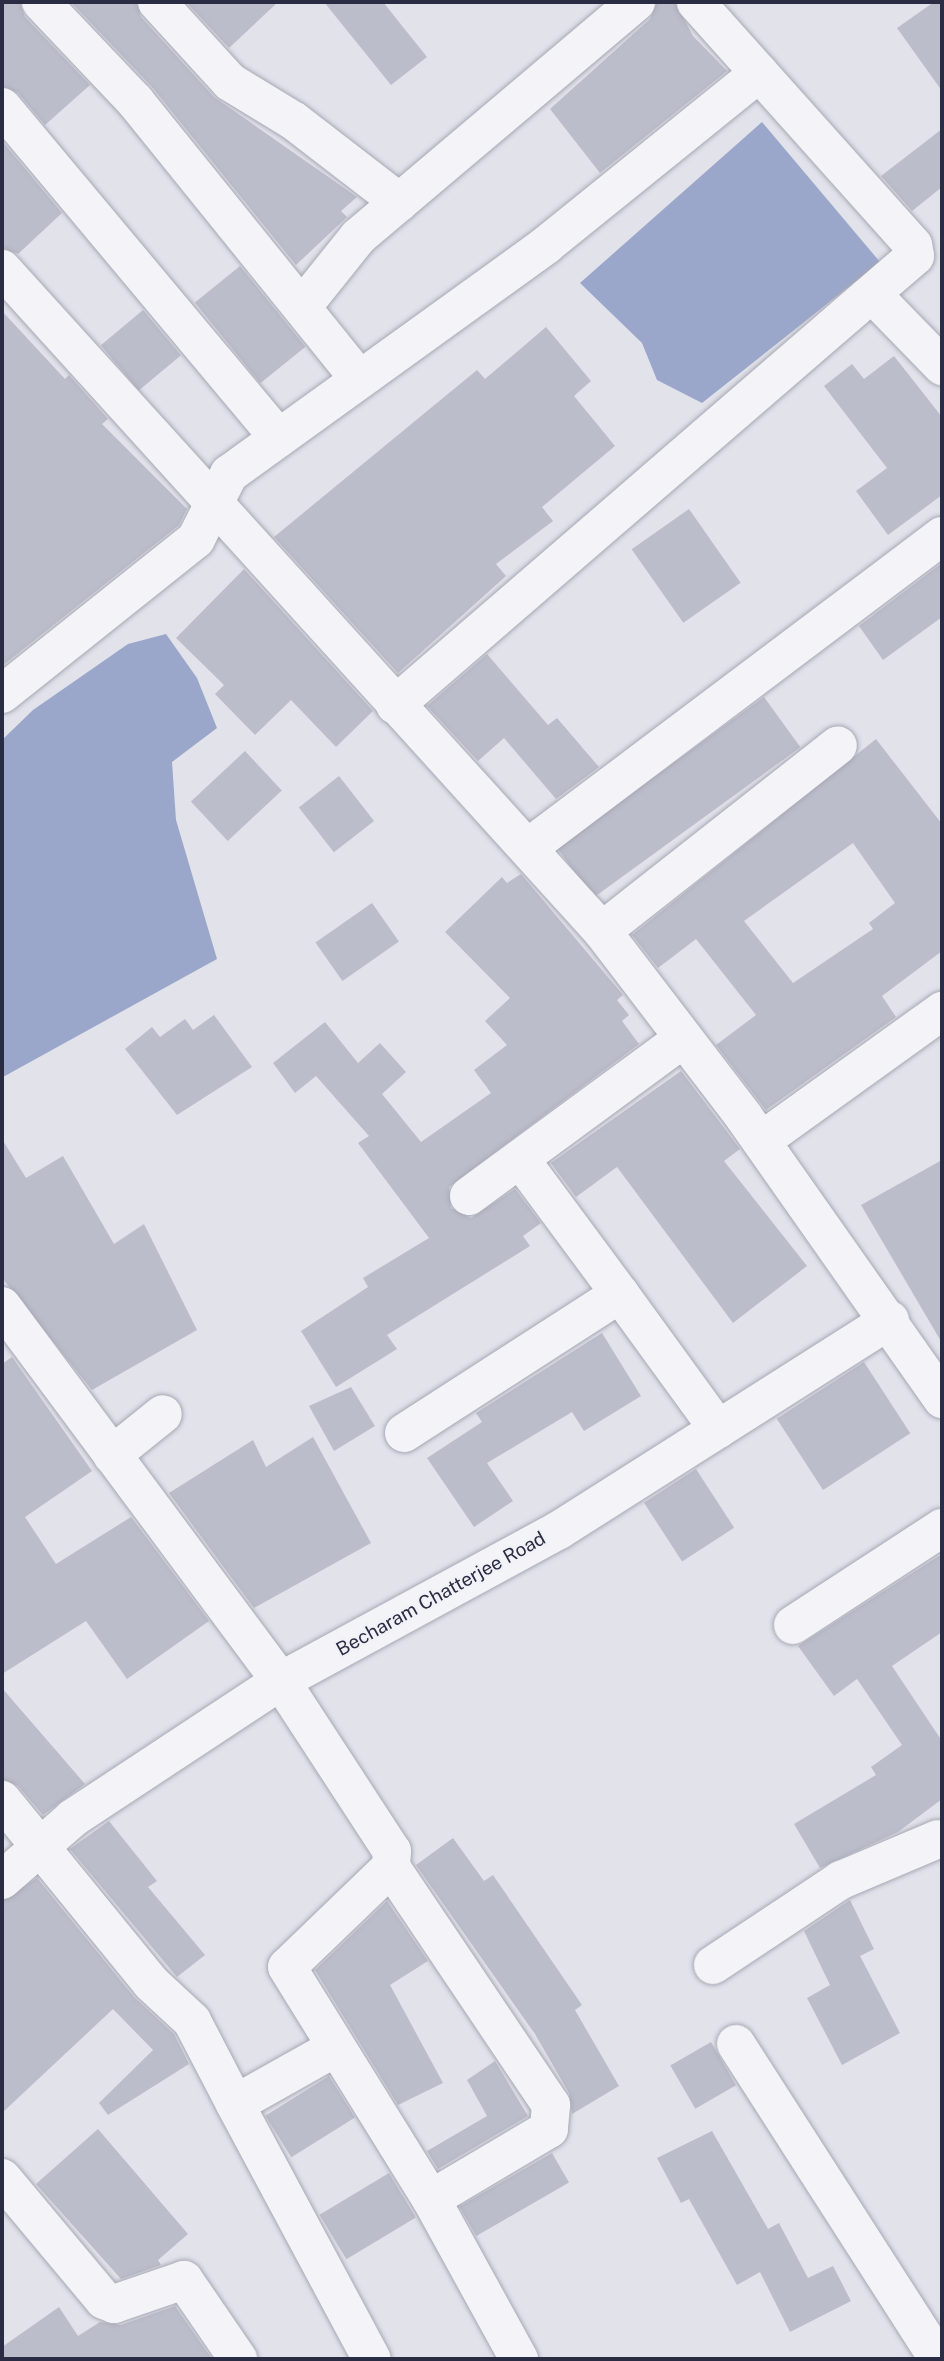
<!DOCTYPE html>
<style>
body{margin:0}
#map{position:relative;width:944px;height:2361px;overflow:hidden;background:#e1e2ea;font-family:"Public Sans",sans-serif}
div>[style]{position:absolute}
.water>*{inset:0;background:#9ba7ca}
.building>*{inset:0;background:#bbbdca;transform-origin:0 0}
.roads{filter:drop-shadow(0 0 2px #a6a8b4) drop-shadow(0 0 2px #a6a8b4)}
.minor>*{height:38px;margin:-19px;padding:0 19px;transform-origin:19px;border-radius:19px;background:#f4f4f8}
span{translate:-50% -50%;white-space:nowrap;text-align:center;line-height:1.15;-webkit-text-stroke:5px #f1f2f7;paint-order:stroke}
.street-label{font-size:19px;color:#292c42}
.frame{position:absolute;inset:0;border:4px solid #292c42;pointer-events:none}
</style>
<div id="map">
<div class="water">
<i style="clip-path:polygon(762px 122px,880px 262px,702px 403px,657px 380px,642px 343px,580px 283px)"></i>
<i style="clip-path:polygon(166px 634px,197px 678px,217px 728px,172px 762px,176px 820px,217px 959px,3px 1077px,2px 740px,33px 710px,128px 644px)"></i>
</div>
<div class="building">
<i style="clip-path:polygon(2px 2px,20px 2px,25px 17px,90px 85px,45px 125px,18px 93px,2px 86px)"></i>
<i style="clip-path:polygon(71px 2px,136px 2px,141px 17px,214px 97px,357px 197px,341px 211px,347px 217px,296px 265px,152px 87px)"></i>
<i style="clip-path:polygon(186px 2px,278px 2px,229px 48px)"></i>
<i style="clip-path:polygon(324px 2px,383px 2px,427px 57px,391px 85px)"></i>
<i style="clip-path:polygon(657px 2px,675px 2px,693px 36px,727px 71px,600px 173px,550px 109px,650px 19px)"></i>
<i style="clip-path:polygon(934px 2px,942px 2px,942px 91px,897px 28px)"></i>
<i style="clip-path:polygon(942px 129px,942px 187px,912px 211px,881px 176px)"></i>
<i style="clip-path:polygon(2px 141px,62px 213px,18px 254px,2px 248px)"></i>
<i style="left:240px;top:266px;width:104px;height:58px;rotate:51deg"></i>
<i style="left:143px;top:310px;width:59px;height:55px;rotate:50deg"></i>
<i style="clip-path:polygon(2px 311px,65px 379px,69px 375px,108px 419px,102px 424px,187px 509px,179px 525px,2px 666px)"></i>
<i style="clip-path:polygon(546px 327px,591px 381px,574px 396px,615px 446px,542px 507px,553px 521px,496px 564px,506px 576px,398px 673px,274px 537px,477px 370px,485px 379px)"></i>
<i style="clip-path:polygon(894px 356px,942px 417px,942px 495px,888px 535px,856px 491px,887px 468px,824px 386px,852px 364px,864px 379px)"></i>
<i style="left:689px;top:509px;width:90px;height:70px;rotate:55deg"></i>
<i style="clip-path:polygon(942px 563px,942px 617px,883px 660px,859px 626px)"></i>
<i style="clip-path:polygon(244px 569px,373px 711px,336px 747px,291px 700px,255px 735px,215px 694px,224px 685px,176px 638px)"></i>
<i style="clip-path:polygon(487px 654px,548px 725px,557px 718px,599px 767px,556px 799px,504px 738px,478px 761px,427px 706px)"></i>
<i style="left:764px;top:697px;width:62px;height:256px;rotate:54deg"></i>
<i style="clip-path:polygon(evenodd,876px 739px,942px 824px,942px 951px,882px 996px,896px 1017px,766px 1110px,716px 1045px,756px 1015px,696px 939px,658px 968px,632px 935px,876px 739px,853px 843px,895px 903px,869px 923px,873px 929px,793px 983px,744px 921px,853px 843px)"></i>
<i style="left:245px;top:751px;width:54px;height:74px;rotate:47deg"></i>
<i style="left:339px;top:776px;width:57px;height:51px;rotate:52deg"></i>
<i style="clip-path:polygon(521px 874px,623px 995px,617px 1000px,629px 1015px,622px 1021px,639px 1044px,449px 1187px,451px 1208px,471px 1218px,515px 1189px,541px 1223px,523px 1236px,530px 1246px,387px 1335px,397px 1349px,336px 1387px,301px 1331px,368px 1287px,363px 1278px,429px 1238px,358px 1143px,369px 1136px,316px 1076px,295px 1093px,273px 1063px,325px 1022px,358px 1063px,380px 1043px,406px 1072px,382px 1094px,421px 1142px,491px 1093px,474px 1070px,507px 1045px,485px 1021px,510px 998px,445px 932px,502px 877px,507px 883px)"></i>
<i style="left:372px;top:903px;width:47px;height:69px;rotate:55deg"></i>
<i style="clip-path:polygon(214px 1015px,252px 1067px,177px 1115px,125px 1049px,152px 1027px,160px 1037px,185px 1019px,193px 1030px)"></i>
<i style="clip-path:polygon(681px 1071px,740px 1149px,724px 1161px,807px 1266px,733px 1323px,617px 1167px,576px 1197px,551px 1163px)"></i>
<i style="clip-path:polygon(2px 1139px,26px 1178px,63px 1156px,114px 1244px,144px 1224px,197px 1330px,92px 1390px,2px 1278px)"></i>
<i style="clip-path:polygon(942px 1160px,942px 1343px,861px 1205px)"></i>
<i style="clip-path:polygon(602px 1333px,641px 1396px,584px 1431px,572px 1412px,487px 1463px,513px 1501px,474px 1527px,427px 1458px,482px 1422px,476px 1413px)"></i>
<i style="clip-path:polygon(12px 1357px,92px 1471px,25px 1517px,56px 1564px,131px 1517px,209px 1621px,127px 1679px,86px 1621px,2px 1674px,2px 1364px)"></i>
<i style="left:864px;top:1362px;width:85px;height:104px;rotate:57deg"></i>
<i style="clip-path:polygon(351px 1387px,375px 1426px,334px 1451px,309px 1406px)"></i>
<i style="clip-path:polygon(313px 1437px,371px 1543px,254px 1608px,169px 1493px,253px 1440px,266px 1467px)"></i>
<i style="left:696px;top:1469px;width:70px;height:62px;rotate:57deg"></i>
<i style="clip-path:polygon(942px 1554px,942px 1632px,892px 1666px,942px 1741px,942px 1799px,898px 1832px,820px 1868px,794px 1824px,876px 1775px,871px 1767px,902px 1745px,857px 1679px,834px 1696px,798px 1646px)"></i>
<i style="clip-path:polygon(2px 1688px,85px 1784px,43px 1815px,18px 1786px,2px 1779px)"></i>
<i style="clip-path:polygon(109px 1821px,157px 1881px,148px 1887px,205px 1955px,177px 1977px,70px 1849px)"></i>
<i style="clip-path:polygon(453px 1838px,484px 1881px,493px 1875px,582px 2005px,575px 2010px,619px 2086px,572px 2114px,569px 2093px,535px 2034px,416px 1865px)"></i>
<i style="clip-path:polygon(37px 1878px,134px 1997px,174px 2034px,189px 2064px,108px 2115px,99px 2103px,153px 2050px,113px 2009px,2px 2113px,2px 1901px)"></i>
<i style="clip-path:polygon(850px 1900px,874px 1949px,860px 1956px,900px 2033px,842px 2065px,807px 1998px,830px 1985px,804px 1931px)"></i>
<i style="clip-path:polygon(387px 1901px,428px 1961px,390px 1985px,443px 2083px,398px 2105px,315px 1970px)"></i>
<i style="left:711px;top:2042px;width:50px;height:47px;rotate:60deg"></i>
<i style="clip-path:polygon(495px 2061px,528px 2116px,438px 2169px,427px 2151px,487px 2116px,467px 2080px)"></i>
<i style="left:329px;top:2076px;width:49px;height:75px;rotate:58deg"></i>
<i style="clip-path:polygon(98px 2129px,188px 2234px,158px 2260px,161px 2265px,121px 2279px,36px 2184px)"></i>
<i style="clip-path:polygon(712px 2131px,768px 2229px,779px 2223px,808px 2278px,833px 2266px,851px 2301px,790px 2332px,760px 2272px,737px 2285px,689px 2199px,681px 2203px,657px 2158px)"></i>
<i style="left:552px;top:2153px;width:34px;height:107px;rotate:60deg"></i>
<i style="left:389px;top:2173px;width:52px;height:81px;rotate:59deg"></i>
<i style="clip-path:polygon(175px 2306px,212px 2359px,2px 2359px,2px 2347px,59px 2307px,78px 2336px,100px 2322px,121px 2325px)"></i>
</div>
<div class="roads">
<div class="minor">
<i style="left:41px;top:2px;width:137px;rotate:46.5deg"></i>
<i style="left:135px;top:101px;width:355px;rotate:51.1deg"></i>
<i style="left:157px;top:2px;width:108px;rotate:47.6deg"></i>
<i style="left:230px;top:82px;width:75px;rotate:31.4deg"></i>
<i style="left:294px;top:121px;width:133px;rotate:37.6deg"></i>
<i style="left:2px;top:107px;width:430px;rotate:50.1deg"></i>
<i style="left:2px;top:269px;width:893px;rotate:47.81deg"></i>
<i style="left:602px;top:931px;width:234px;rotate:52.6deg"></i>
<i style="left:744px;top:1117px;width:345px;rotate:54.9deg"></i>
<i style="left:874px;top:296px;width:98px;rotate:45.8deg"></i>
<i style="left:302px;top:307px;width:90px;rotate:-51.3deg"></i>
<i style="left:358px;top:237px;width:364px;rotate:-40.2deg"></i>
<i style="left:2px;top:694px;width:248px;rotate:-38.6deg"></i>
<i style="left:196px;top:539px;width:73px;rotate:-63.1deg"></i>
<i style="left:229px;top:474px;width:391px;rotate:-35.8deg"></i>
<i style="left:546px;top:245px;width:274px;rotate:-38.9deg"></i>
<i style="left:395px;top:705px;width:687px;rotate:-40.81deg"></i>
<i style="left:915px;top:256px;width:11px;rotate:-100deg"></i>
<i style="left:913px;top:245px;width:326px;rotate:-131.8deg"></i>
<i style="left:529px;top:847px;width:517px;rotate:-36.98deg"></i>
<i style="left:602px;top:931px;width:300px;rotate:-38.2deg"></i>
<i style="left:761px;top:1141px;width:223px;rotate:-35.7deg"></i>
<i style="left:469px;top:1196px;width:265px;rotate:-36.3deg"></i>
<i style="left:620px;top:1294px;width:167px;rotate:54deg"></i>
<i style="left:2px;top:1306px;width:467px;rotate:53.4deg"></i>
<i style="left:281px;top:1681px;width:203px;rotate:56.9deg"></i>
<i style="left:392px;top:1851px;width:16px;rotate:94deg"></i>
<i style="left:391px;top:1867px;width:144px;rotate:136.1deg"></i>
<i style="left:287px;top:1967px;width:273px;rotate:58.2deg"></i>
<i style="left:431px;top:2199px;width:183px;rotate:61.2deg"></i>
<i style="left:404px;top:1433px;width:257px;rotate:-32.8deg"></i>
<i style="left:620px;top:1294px;width:167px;rotate:-126.5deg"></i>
<i style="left:112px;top:1455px;width:65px;rotate:-38.8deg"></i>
<i style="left:793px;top:1625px;width:178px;rotate:-33.1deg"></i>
<i style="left:2px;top:1800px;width:236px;rotate:50.8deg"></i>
<i style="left:151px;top:1983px;width:56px;rotate:42.8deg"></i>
<i style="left:192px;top:2021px;width:93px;rotate:62.6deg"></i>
<i style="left:391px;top:1867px;width:287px;rotate:56.1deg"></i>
<i style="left:551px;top:2105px;width:24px;rotate:95deg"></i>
<i style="left:549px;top:2129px;width:137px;rotate:149.3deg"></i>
<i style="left:2px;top:1880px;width:94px;rotate:-41.1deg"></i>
<i style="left:73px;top:1818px;width:249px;rotate:-33.4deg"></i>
<i style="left:281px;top:1681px;width:316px;rotate:-28.5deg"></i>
<i style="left:559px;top:1530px;width:392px;rotate:-32.4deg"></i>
<i style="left:713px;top:1965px;width:154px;rotate:-33.6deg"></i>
<i style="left:841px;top:1880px;width:105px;rotate:-22.9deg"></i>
<i style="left:736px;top:2044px;width:374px;rotate:57.3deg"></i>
<i style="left:333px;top:2049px;width:112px;rotate:150.7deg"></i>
<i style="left:235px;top:2104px;width:289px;rotate:61.8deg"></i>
<i style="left:2px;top:2178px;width:159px;rotate:50.1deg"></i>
<i style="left:104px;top:2300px;width:11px;rotate:22deg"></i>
<i style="left:114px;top:2304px;width:74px;rotate:-18.9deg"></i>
<i style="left:184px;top:2280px;width:96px;rotate:55.6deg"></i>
</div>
</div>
<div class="street-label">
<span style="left:441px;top:1594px;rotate:-29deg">Becharam Chatterjee Road</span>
</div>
<div class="frame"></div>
</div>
